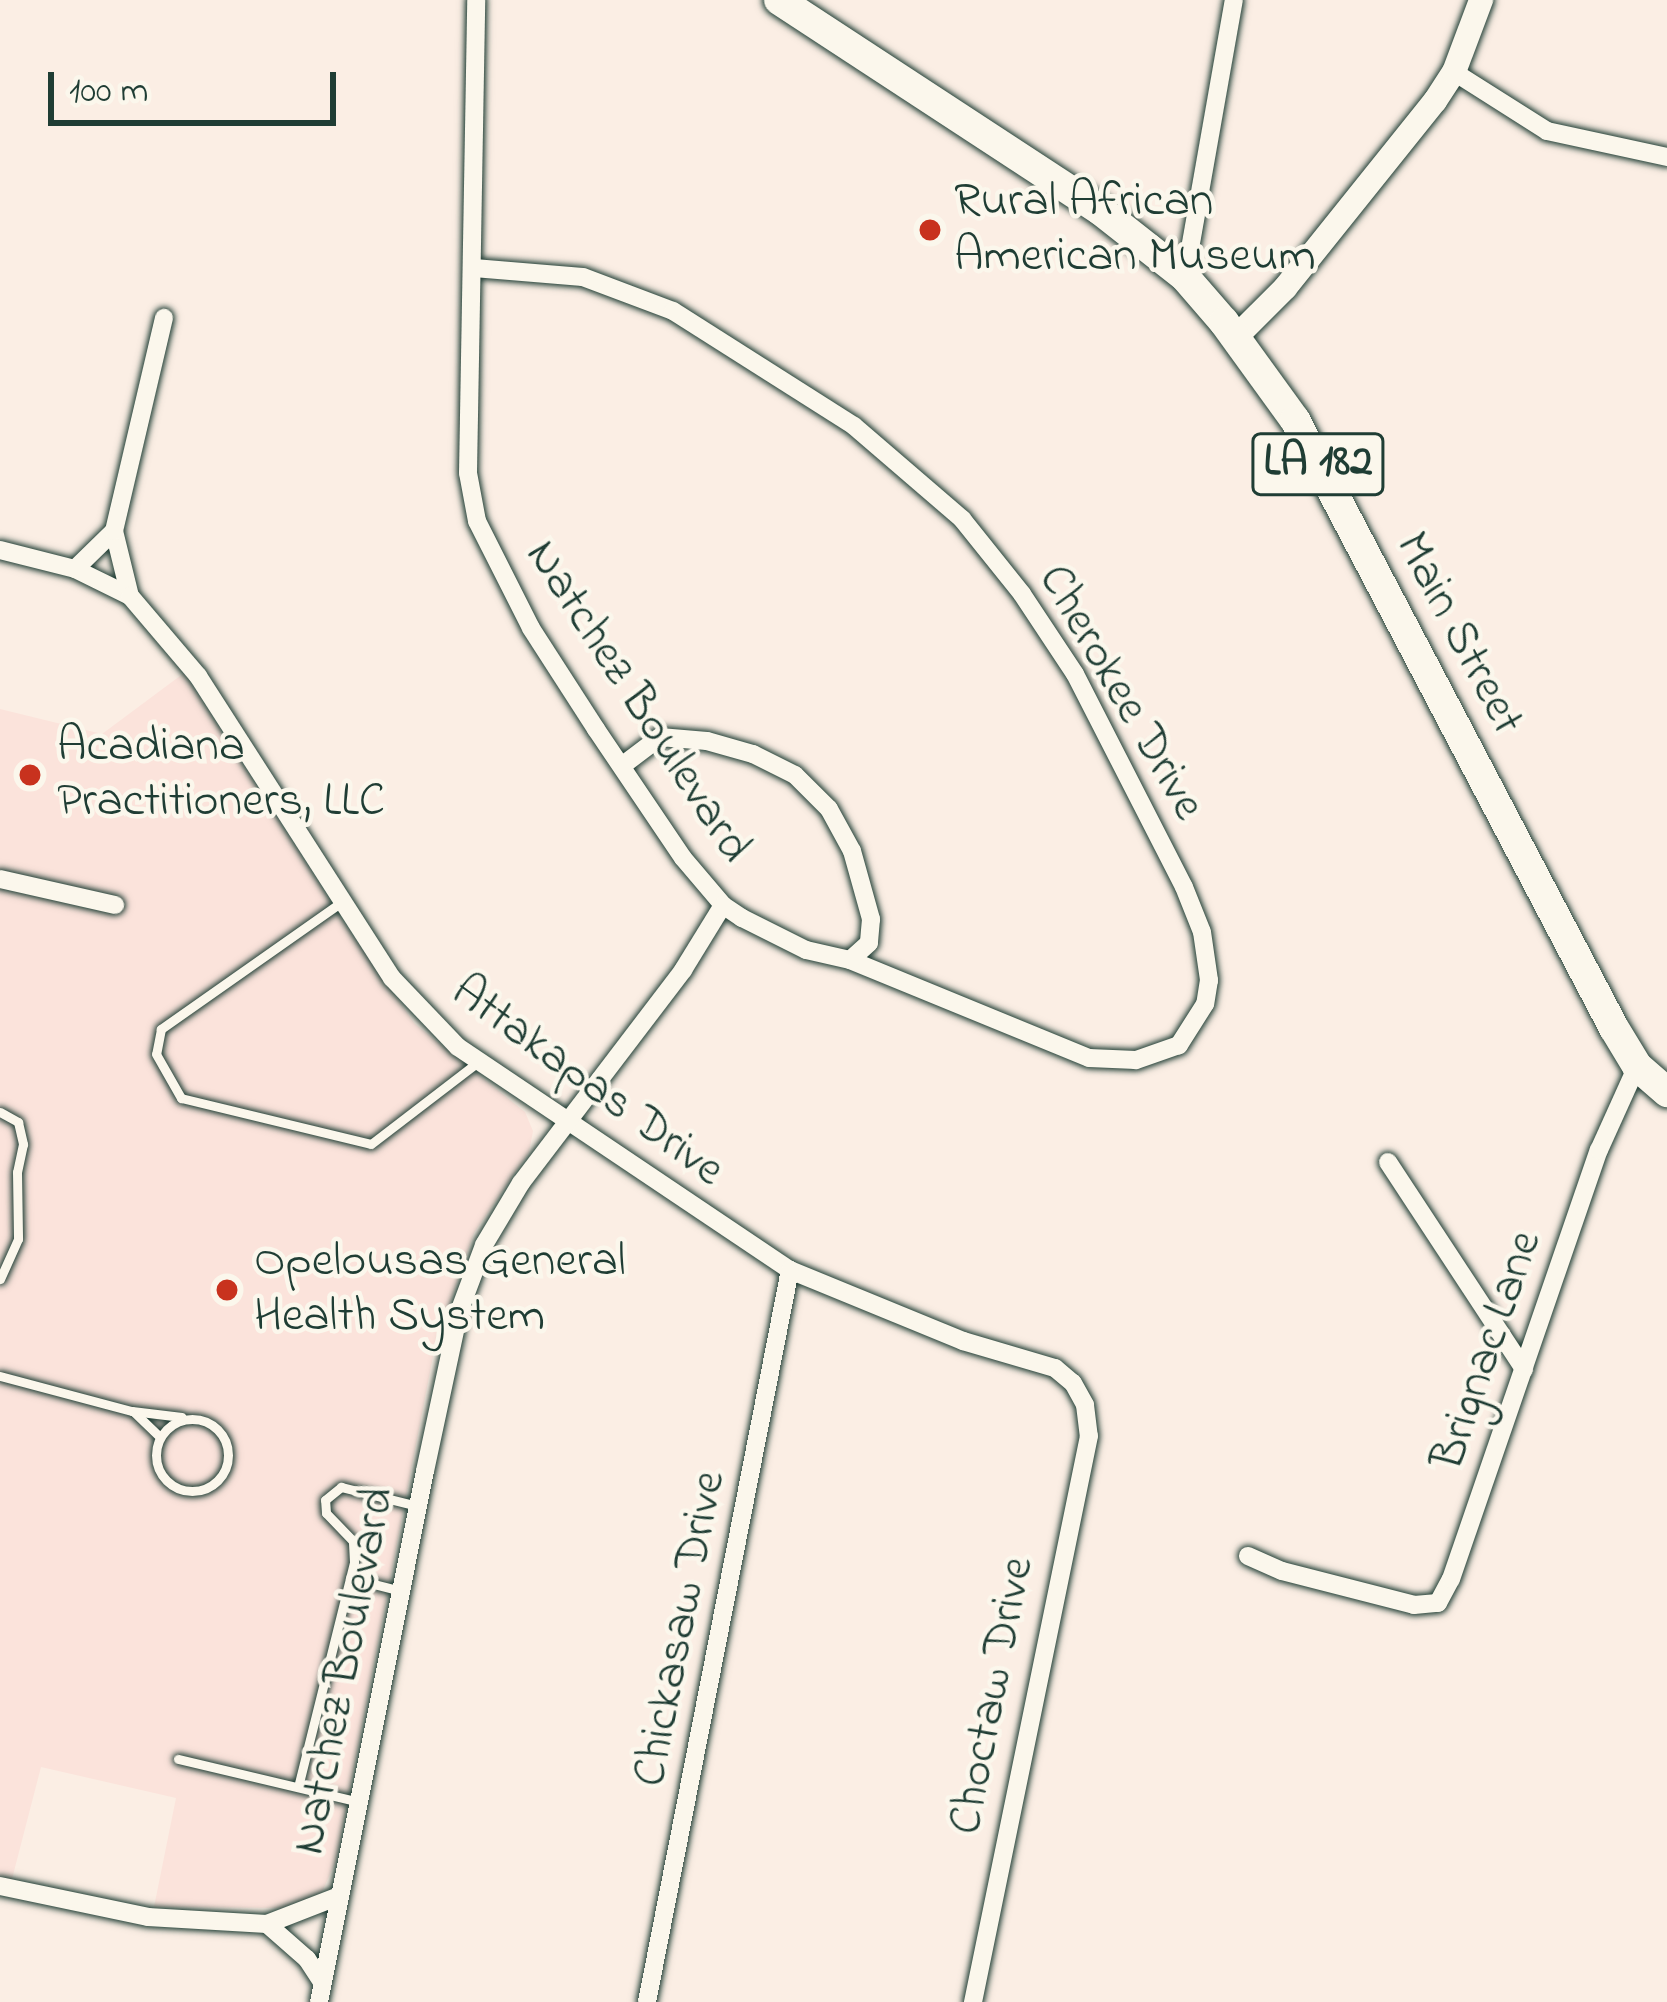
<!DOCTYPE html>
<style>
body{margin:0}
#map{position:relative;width:1667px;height:2002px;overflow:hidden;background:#fbeee4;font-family:"Indie Flower",sans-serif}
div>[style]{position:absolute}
.built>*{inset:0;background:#fbe3db}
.roads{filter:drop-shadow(0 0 3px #1f3d34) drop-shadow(0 0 3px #1f3d34)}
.service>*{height:9px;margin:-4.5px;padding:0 4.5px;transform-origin:4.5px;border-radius:4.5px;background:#fbf7ec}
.service>.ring{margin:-4.5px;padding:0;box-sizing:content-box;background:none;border:9px solid #fbf7ec;border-radius:50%}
.minor>*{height:18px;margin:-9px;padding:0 9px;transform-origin:9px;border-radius:9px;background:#fbf7ec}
.tertiary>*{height:24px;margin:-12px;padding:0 12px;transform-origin:12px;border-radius:12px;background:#fbf7ec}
.primary>*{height:30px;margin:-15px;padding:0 15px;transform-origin:15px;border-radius:15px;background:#fbf7ec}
.dots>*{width:33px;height:33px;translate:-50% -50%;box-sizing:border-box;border:6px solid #fbf7ec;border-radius:50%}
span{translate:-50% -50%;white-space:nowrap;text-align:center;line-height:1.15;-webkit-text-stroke:9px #fbf7ec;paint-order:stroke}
.shield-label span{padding:3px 9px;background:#fbf7ec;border:3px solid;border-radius:9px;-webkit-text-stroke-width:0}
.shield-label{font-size:45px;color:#1f3d34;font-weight:700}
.poi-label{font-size:48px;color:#1f3d34}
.left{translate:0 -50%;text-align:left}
.street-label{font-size:48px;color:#1f3d34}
.scale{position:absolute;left:48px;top:72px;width:288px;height:54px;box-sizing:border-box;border:6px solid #1f3d34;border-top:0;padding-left:15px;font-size:36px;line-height:42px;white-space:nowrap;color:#1f3d34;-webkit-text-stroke:9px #fbf7ec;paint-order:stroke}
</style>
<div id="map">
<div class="built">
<i style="clip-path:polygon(184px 673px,348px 929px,415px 1024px,525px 1112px,533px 1131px,529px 1152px,474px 1233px,435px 1346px,336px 1861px,321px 1894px,281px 1908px,154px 1907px,176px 1798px,41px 1767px,12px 1879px,0 1876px,0 709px,102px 734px)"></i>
</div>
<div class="roads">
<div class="service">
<i style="left:343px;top:901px;width:223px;rotate:144.9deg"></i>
<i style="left:161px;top:1029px;width:25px;rotate:101deg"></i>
<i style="left:156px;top:1054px;width:51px;rotate:60.4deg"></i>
<i style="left:181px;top:1098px;width:195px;rotate:13.6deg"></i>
<i style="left:371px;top:1144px;width:135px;rotate:-37.5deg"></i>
<i style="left:0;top:1112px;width:21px;rotate:29deg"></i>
<i style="left:18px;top:1122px;width:23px;rotate:77deg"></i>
<i style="left:23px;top:1144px;width:29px;rotate:102deg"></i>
<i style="left:17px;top:1172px;width:67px;rotate:89.1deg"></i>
<i style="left:18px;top:1239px;width:44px;rotate:114.2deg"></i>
<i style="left:0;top:1376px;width:137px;rotate:14.9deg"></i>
<i style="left:132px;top:1411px;width:50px;rotate:6.8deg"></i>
<i style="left:134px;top:1412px;width:36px;rotate:44deg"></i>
<i class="ring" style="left:156px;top:1419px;width:63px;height:63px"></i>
<i style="left:350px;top:1578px;width:53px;rotate:14.3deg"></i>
<i style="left:178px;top:1759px;width:187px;rotate:13.3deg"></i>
<i style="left:298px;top:1787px;width:232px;rotate:-76deg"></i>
<i style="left:354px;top:1562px;width:21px;rotate:-93deg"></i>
<i style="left:353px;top:1541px;width:39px;rotate:-134deg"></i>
<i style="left:326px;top:1513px;width:13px;rotate:-94deg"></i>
<i style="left:325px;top:1500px;width:21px;rotate:-39deg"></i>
<i style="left:341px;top:1487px;width:79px;rotate:13.9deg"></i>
</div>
<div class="minor">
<i style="left:1454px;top:72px;width:110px;rotate:32.4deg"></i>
<i style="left:1547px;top:131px;width:123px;rotate:12.2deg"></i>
<i style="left:474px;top:268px;width:109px;rotate:4.7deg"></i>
<i style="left:583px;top:277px;width:96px;rotate:20.7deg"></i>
<i style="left:673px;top:311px;width:214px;rotate:32.4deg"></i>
<i style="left:854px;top:426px;width:143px;rotate:40.7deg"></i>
<i style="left:962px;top:519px;width:96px;rotate:51.3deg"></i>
<i style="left:1022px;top:594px;width:96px;rotate:56.5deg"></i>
<i style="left:1075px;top:674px;width:239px;rotate:62.9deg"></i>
<i style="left:1184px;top:887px;width:48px;rotate:68.2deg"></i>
<i style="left:1202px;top:932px;width:49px;rotate:81.7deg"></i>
<i style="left:1209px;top:980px;width:24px;rotate:99deg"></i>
<i style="left:1205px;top:1004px;width:49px;rotate:122.4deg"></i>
<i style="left:1179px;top:1045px;width:46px;rotate:160.8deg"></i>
<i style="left:1136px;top:1060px;width:47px;rotate:-177.6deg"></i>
<i style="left:1089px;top:1058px;width:258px;rotate:-157.7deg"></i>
<i style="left:850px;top:960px;width:45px;rotate:-167.2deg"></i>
<i style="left:806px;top:950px;width:72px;rotate:-153.4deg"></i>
<i style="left:742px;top:918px;width:23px;rotate:-146deg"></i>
<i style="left:723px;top:905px;width:62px;rotate:-130.4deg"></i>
<i style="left:683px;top:858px;width:156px;rotate:-124deg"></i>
<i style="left:596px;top:729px;width:120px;rotate:-122.8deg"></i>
<i style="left:531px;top:628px;width:120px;rotate:-116.8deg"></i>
<i style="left:477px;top:521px;width:49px;rotate:-100.6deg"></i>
<i style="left:468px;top:473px;width:473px;rotate:-89deg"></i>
<i style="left:1185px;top:277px;width:281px;rotate:-80deg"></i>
<i style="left:114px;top:531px;width:67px;rotate:76.2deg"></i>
<i style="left:0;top:550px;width:77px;rotate:14.2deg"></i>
<i style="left:75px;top:569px;width:61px;rotate:26.1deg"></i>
<i style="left:130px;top:596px;width:105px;rotate:49.6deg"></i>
<i style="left:198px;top:676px;width:359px;rotate:57.3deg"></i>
<i style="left:392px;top:978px;width:95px;rotate:46.3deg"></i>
<i style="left:458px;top:1047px;width:400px;rotate:33.9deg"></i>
<i style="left:790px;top:1270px;width:187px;rotate:22.3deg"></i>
<i style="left:963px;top:1341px;width:96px;rotate:16.4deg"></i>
<i style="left:1055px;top:1368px;width:23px;rotate:40deg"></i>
<i style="left:1073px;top:1383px;width:25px;rotate:61deg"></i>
<i style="left:1085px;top:1405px;width:31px;rotate:83deg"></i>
<i style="left:1089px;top:1436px;width:578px;rotate:101.58deg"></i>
<i style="left:75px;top:569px;width:54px;rotate:-44.3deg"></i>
<i style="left:114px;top:531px;width:219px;rotate:-76.8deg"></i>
<i style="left:623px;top:765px;width:46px;rotate:-37.1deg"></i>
<i style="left:660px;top:737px;width:47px;rotate:4.9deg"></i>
<i style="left:707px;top:741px;width:48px;rotate:15.8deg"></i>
<i style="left:753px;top:754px;width:47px;rotate:26.6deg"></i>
<i style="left:795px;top:775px;width:48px;rotate:45deg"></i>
<i style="left:829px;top:809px;width:48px;rotate:61.3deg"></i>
<i style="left:852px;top:851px;width:71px;rotate:74.4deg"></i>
<i style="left:871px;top:919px;width:24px;rotate:95deg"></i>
<i style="left:869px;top:943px;width:25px;rotate:138deg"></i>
<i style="left:0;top:879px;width:118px;rotate:12.7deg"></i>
<i style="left:1388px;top:1162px;width:248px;rotate:56.7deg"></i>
<i style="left:1248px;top:1556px;width:37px;rotate:24deg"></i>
<i style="left:1282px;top:1571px;width:136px;rotate:14.4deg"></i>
<i style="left:1414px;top:1605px;width:24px;rotate:-5deg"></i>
<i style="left:1438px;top:1603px;width:27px;rotate:-62deg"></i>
<i style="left:1451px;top:1579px;width:454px;rotate:-71deg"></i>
<i style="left:1599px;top:1150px;width:92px;rotate:-65.7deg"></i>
<i style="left:0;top:1886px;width:151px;rotate:11.8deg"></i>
<i style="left:148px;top:1917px;width:119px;rotate:3.4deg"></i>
<i style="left:267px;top:1924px;width:53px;rotate:41.2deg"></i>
<i style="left:307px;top:1959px;width:27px;rotate:57deg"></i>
<i style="left:267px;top:1924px;width:77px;rotate:-21.3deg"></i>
<i style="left:319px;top:2002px;width:541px;rotate:-78.71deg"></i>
<i style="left:425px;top:1471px;width:163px;rotate:-77.9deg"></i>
<i style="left:459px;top:1312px;width:72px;rotate:-69.5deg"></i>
<i style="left:484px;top:1245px;width:72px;rotate:-59.2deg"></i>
<i style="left:521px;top:1183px;width:268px;rotate:-52.7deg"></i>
<i style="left:683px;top:970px;width:76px;rotate:-58.4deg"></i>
<i style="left:647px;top:2002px;width:746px;rotate:-78.95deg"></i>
</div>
<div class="tertiary">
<i style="left:1236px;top:337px;width:69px;rotate:-45deg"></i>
<i style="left:1285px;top:288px;width:240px;rotate:-51.3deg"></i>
<i style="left:1435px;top:101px;width:35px;rotate:-57deg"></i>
<i style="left:1454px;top:72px;width:77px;rotate:-69.4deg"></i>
</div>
<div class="primary">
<i style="left:779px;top:0;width:384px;rotate:33.2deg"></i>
<i style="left:1100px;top:210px;width:108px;rotate:38.2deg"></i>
<i style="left:1185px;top:277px;width:60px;rotate:49.1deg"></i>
<i style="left:1224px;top:322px;width:121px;rotate:54.1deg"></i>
<i style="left:1295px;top:420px;width:687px;rotate:62.32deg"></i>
<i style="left:1614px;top:1028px;width:44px;rotate:58.8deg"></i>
<i style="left:1637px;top:1066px;width:40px;rotate:41deg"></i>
</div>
</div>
<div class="dots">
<i style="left:930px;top:230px;background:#c8321e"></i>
<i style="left:30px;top:775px;background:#c8321e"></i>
<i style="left:227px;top:1290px;background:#c8321e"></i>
</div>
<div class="shield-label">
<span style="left:1318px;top:464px">LA 182</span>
</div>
<div class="poi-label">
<span class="left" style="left:954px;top:230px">Rural African<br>American Museum</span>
<span class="left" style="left:57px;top:775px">Acadiana<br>Practitioners, LLC</span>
<span class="left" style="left:254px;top:1290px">Opelousas General<br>Health System</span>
</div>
<div class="street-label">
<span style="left:1458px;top:634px;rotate:62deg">Main Street</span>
<span style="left:1120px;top:693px;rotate:60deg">Cherokee Drive</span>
<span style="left:637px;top:702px;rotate:57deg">Natchez Boulevard</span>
<span style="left:587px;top:1082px;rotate:36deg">Attakapas Drive</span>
<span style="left:1488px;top:1351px;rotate:-71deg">Brignac Lane</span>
<span style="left:681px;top:1629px;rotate:-79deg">Chickasaw Drive</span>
<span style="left:345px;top:1671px;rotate:-79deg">Natchez Boulevard</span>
<span style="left:993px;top:1696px;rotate:-79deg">Choctaw Drive</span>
</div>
<div class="scale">100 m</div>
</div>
